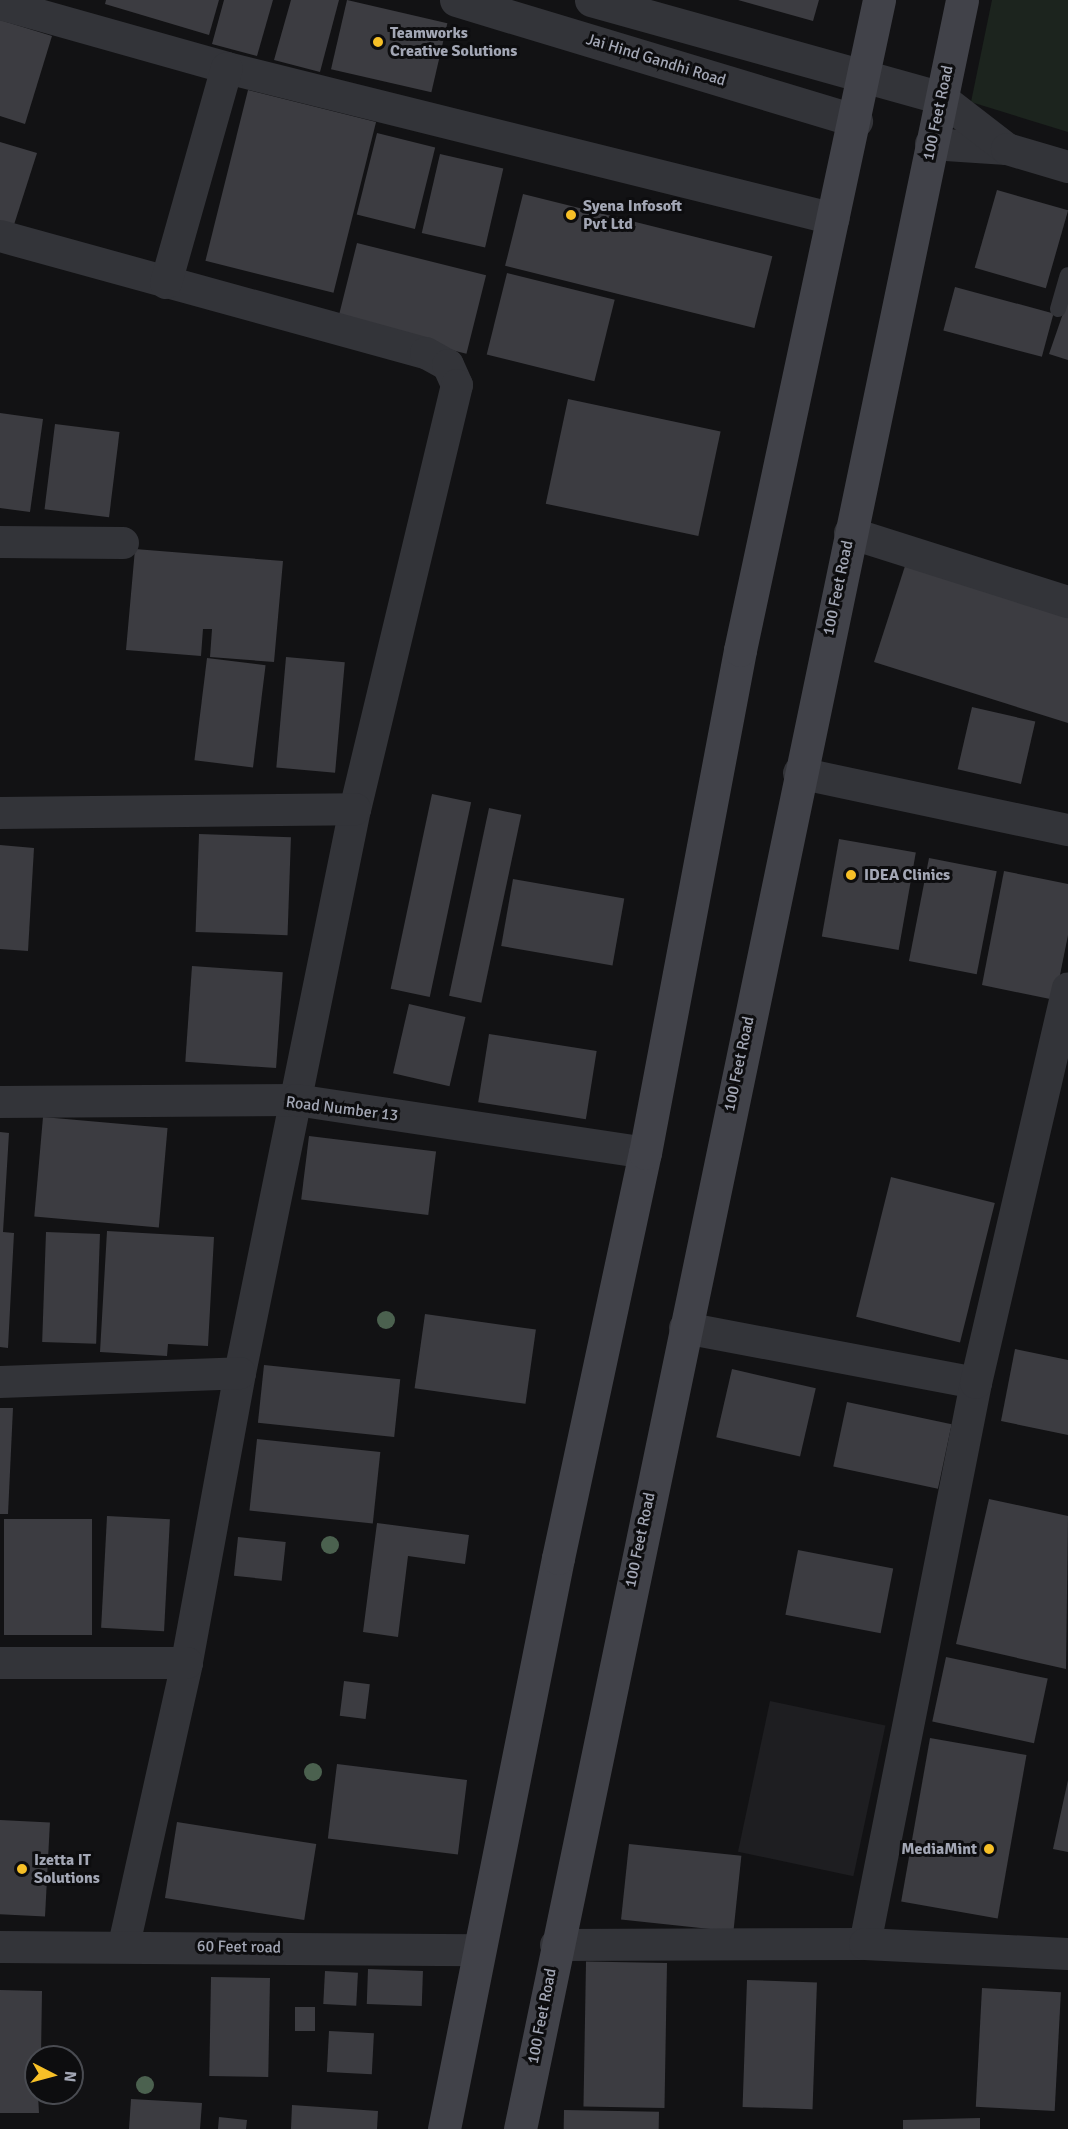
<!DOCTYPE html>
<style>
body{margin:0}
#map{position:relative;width:1068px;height:2129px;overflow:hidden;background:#121214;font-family:Signika,sans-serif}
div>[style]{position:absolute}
.built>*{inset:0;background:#1e1e21;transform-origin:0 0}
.green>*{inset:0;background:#1c241e}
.building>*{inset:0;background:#3c3c41;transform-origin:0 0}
.service>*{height:16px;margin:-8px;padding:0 8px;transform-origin:8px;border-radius:8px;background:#333439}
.minor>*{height:32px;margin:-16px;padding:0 16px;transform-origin:16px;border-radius:16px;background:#333439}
.tertiary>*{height:33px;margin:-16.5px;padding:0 16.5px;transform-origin:16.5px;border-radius:16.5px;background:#333439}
.secondary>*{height:33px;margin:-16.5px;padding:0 16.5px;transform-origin:16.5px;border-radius:16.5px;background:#414249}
.trees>*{width:18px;height:18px;margin:-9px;border-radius:50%;background:#4b614f}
.dots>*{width:16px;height:16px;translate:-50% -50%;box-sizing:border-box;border:3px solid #0d0d0f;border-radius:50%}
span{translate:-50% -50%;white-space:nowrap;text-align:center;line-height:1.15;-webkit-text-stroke:6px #0d0d0f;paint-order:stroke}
.poi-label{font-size:16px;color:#a3a7b5;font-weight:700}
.left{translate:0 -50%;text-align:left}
.right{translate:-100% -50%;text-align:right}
.street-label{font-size:16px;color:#a3a7b5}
.north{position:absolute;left:24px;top:2045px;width:60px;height:60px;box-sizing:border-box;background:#0d0d0f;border:2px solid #494b51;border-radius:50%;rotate:96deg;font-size:16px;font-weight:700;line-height:24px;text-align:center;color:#a3a7b5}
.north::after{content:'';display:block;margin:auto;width:21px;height:27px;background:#f7c027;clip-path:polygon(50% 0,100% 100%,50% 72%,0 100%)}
</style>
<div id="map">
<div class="built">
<i style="left:770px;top:1701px;width:118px;height:154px;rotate:12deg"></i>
</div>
<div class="green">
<i style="clip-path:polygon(992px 0,1068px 0,1068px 132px,971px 102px)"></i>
</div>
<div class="building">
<i style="clip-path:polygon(106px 0,219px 0,209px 35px,105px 4px)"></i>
<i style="clip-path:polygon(224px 0,273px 0,257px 56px,212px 44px)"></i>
<i style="clip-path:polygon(291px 0,339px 0,320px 72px,274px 60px)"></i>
<i style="left:347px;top:0;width:103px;height:71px;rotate:13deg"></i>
<i style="clip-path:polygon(738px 0,819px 0,813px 21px)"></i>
<i style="clip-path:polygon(0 20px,52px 36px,25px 124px,0 116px)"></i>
<i style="left:248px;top:90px;width:132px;height:176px;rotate:14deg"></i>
<i style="left:377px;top:133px;width:60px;height:84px;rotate:14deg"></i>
<i style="clip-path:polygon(0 142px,37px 153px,12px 231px,0 227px)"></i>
<i style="left:440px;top:154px;width:65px;height:81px;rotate:13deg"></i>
<i style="left:997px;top:190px;width:74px;height:81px;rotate:16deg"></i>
<i style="left:523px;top:194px;width:257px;height:74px;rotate:14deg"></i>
<i style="left:357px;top:243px;width:133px;height:81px;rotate:14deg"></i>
<i style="left:507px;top:273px;width:111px;height:84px;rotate:14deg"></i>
<i style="left:955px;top:287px;width:102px;height:45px;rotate:15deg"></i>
<i style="clip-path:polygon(1068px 299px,1068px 360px,1049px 354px)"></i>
<i style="left:568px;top:399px;width:156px;height:107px;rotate:12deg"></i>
<i style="clip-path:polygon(0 413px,43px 419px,30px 512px,0 508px)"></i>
<i style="left:55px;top:424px;width:65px;height:86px;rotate:7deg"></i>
<i style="clip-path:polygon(135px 549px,283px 561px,274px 662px,210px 657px,212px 629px,203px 629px,201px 656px,126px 650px)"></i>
<i style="clip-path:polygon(905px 566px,1068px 618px,1068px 723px,874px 662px)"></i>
<i style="left:286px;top:657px;width:59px;height:111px;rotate:5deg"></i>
<i style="left:207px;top:658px;width:59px;height:103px;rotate:7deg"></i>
<i style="left:972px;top:707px;width:65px;height:64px;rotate:13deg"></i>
<i style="left:432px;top:794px;width:40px;height:199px;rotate:12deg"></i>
<i style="left:489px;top:808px;width:33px;height:192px;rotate:12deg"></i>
<i style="left:199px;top:834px;width:92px;height:98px;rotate:2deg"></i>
<i style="left:839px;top:839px;width:78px;height:99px;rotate:10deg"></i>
<i style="clip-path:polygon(0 845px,34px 848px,28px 951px,0 949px)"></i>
<i style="left:929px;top:858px;width:69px;height:105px;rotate:11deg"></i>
<i style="clip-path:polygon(1004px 871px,1068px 884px,1068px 935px,1055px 1000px,982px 985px)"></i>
<i style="left:513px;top:879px;width:113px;height:68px;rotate:10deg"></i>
<i style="left:192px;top:966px;width:91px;height:96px;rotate:4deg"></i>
<i style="left:409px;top:1004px;width:58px;height:71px;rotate:13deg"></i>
<i style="left:489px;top:1034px;width:109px;height:69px;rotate:9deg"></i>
<i style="left:43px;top:1117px;width:125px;height:100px;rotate:5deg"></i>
<i style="clip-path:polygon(0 1132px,9px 1133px,3px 1232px,14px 1233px,8px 1348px,0 1347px)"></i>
<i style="left:309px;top:1136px;width:128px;height:64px;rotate:7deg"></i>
<i style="left:891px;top:1177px;width:107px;height:144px;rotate:14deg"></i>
<i style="clip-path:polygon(107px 1231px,214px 1237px,208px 1346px,168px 1344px,167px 1356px,100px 1352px)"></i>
<i style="left:46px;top:1232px;width:54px;height:110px;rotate:2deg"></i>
<i style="left:425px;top:1314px;width:112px;height:75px;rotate:8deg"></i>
<i style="clip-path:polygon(1015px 1349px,1068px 1360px,1068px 1435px,1001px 1421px)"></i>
<i style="left:264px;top:1365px;width:137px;height:58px;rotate:6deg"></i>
<i style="left:732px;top:1369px;width:86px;height:70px;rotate:13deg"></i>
<i style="left:847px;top:1402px;width:107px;height:66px;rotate:12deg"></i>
<i style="clip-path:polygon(0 1408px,13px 1408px,8px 1514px,0 1514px)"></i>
<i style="left:257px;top:1439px;width:124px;height:72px;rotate:6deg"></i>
<i style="clip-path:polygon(989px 1499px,1068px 1516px,1066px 1669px,956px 1644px)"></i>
<i style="left:107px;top:1516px;width:63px;height:112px;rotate:3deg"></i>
<i style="left:4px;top:1519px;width:88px;height:116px"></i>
<i style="clip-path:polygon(377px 1523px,469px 1535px,465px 1564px,408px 1556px,398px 1637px,363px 1632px)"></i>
<i style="left:238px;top:1537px;width:48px;height:39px;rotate:6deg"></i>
<i style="left:798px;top:1550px;width:97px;height:66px;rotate:11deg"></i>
<i style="left:946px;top:1657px;width:104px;height:66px;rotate:12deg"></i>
<i style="left:344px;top:1681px;width:26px;height:35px;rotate:7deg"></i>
<i style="left:930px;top:1738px;width:98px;height:166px;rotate:10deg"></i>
<i style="left:337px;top:1764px;width:131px;height:75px;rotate:7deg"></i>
<i style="clip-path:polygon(1068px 1780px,1068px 1852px,1053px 1849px)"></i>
<i style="left:0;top:1820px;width:50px;height:94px;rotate:3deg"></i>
<i style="left:177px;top:1822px;width:141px;height:77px;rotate:9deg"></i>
<i style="left:629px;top:1844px;width:113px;height:76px;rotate:6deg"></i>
<i style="left:667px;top:1963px;width:145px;height:81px;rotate:91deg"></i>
<i style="left:368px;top:1969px;width:55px;height:35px;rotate:2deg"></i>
<i style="left:325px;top:1971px;width:33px;height:33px;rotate:3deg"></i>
<i style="left:211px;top:1977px;width:59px;height:99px;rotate:1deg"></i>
<i style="left:747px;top:1980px;width:70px;height:127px;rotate:2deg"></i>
<i style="left:982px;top:1988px;width:79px;height:119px;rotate:3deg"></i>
<i style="clip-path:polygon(0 1990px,42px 1991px,41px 2057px,36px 2057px,39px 2113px,0 2113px)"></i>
<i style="left:295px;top:2007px;width:20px;height:24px"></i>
<i style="left:329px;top:2031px;width:45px;height:41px;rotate:3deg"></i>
<i style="clip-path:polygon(131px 2099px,202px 2103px,200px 2129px,129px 2129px)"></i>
<i style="clip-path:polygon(292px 2105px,378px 2111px,377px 2129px,291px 2129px)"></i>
<i style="left:564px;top:2110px;width:95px;height:19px;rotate:1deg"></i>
<i style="clip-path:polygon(219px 2117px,247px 2120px,246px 2129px,218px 2129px)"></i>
<i style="clip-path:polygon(980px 2118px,980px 2129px,903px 2129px,903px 2120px)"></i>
</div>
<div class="service">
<i style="left:1058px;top:309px;width:35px;rotate:-74deg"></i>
</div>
<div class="minor">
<i style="left:0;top:4px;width:236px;rotate:15.7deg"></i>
<i style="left:227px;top:68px;width:625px;rotate:13.97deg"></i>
<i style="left:931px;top:144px;width:76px;rotate:3.8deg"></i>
<i style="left:1007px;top:149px;width:83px;rotate:-142.3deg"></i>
<i style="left:1007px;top:149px;width:64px;rotate:16.4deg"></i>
<i style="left:0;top:236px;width:442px;rotate:15.4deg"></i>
<i style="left:426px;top:353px;width:25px;rotate:29deg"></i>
<i style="left:448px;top:365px;width:22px;rotate:66deg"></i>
<i style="left:457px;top:385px;width:436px;rotate:103.5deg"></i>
<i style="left:355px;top:809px;width:576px;rotate:101.52deg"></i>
<i style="left:240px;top:1373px;width:295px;rotate:100.4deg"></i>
<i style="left:187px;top:1663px;width:290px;rotate:102.6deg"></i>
<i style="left:166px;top:283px;width:223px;rotate:-74.2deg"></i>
<i style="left:850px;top:533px;width:229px;rotate:17.6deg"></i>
<i style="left:0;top:542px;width:123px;rotate:0.5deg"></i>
<i style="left:799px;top:773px;width:275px;rotate:12deg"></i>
<i style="left:0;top:813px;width:355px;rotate:-0.6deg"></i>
<i style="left:0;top:1102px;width:296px;rotate:-0.4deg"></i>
<i style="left:296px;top:1100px;width:353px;rotate:8.6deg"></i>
<i style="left:685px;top:1328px;width:296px;rotate:10.7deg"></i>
<i style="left:0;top:1382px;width:240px;rotate:-2.1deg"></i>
<i style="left:0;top:1663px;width:187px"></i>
<i style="left:865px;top:1944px;width:572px;rotate:-78.81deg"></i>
<i style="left:976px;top:1383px;width:405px;rotate:-76.9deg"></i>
<i style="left:556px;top:1945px;width:309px;rotate:-0.2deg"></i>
<i style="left:865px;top:1944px;width:203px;rotate:2.8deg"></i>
<i style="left:0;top:1947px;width:478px;rotate:0.4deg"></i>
</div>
<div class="tertiary">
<i style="left:456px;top:0;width:418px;rotate:16.8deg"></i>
<i style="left:591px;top:0;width:363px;rotate:15.6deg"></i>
</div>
<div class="secondary">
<i style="left:444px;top:2129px;width:582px;rotate:-78.71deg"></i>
<i style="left:558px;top:1558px;width:414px;rotate:-77.9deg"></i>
<i style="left:645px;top:1153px;width:512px;rotate:-79.3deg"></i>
<i style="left:740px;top:650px;width:665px;rotate:-77.93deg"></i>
<i style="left:520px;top:2129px;width:2174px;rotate:-78.27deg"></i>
</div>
<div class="trees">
<i style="left:386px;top:1320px"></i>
<i style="left:330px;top:1545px"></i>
<i style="left:313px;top:1772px"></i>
<i style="left:145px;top:2085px"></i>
</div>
<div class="dots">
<i style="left:378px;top:42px;background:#f7c027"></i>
<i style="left:571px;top:215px;background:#f7c027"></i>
<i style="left:851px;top:875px;background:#f7c027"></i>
<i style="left:989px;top:1849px;background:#f7c027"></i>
<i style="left:22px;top:1869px;background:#f7c027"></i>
</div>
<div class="poi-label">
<span class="left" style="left:390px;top:42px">Teamworks<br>Creative Solutions</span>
<span class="left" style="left:583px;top:215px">Syena Infosoft<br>Pvt Ltd</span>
<span class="left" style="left:864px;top:875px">IDEA Clinics</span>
<span class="right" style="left:977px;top:1849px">MediaMint</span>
<span class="left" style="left:34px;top:1869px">Izetta IT<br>Solutions</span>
</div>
<div class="street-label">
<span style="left:656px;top:60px;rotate:17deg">Jai Hind Gandhi Road</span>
<span style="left:938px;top:113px;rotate:-78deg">100 Feet Road</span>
<span style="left:838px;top:588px;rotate:-78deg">100 Feet Road</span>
<span style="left:739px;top:1064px;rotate:-78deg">100 Feet Road</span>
<span style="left:342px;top:1109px;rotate:7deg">Road Number 13</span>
<span style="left:640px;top:1540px;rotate:-78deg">100 Feet Road</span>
<span style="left:239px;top:1947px;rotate:1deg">60 Feet road</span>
<span style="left:542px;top:2016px;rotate:-79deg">100 Feet Road</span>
</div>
<div class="north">N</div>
</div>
